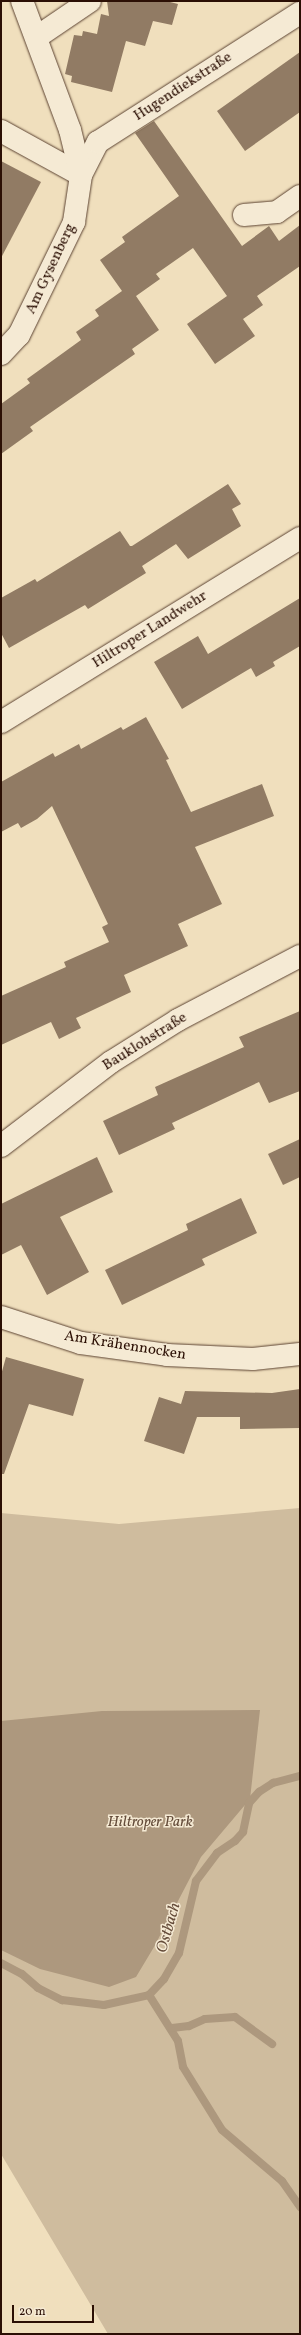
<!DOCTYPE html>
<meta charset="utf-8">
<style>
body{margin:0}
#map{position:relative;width:301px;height:2335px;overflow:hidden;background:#f0dfbd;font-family:Vollkorn,serif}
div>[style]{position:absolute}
.green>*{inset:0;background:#cfbc9e}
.water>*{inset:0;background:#ad987e}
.stream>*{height:8px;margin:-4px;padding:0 4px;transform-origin:4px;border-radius:4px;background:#ad987e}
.building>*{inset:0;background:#917b64}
.roads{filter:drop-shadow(0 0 1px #5c4332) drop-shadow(0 0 1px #5c4332)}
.minor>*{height:22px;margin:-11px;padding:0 11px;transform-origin:11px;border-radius:11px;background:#f5ead4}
.tertiary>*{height:22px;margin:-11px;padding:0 11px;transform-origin:11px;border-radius:11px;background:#f5ead4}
span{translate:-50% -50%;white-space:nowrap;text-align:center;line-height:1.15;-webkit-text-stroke:3px #f5ead4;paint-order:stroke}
.street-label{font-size:15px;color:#2b0f04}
.park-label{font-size:15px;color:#644c3a;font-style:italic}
.water-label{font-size:16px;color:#664d3b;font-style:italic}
.frame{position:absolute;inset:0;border:2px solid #2b0f04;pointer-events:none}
.scale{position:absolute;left:12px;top:2305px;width:82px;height:18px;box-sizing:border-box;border:2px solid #2b0f04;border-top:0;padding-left:5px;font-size:12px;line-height:14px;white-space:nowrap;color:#2b0f04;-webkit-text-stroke:3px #f5ead4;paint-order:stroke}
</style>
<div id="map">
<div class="green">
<i style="clip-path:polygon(300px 1508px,300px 2334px,108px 2334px,1px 2154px,1px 1513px,119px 1524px)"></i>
</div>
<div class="water">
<i style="clip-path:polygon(260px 1710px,250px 1799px,201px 1857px,154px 1947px,136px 1977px,109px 1987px,40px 1969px,1px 1950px,1px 1721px,102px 1711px)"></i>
</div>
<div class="stream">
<i style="left:1px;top:1963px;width:24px;rotate:28deg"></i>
<i style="left:22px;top:1974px;width:21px;rotate:41deg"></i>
<i style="left:38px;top:1988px;width:27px;rotate:27deg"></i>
<i style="left:62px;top:2000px;width:42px;rotate:6.8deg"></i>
<i style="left:104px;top:2005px;width:46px;rotate:-12.5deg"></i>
<i style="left:149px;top:1995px;width:22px;rotate:-47deg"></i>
<i style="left:164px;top:1979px;width:30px;rotate:-60deg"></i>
<i style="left:179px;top:1953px;width:74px;rotate:-76.7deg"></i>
<i style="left:196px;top:1881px;width:35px;rotate:-53deg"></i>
<i style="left:217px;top:1853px;width:22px;rotate:-34deg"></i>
<i style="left:235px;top:1841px;width:12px;rotate:-48deg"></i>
<i style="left:243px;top:1832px;width:30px;rotate:-78deg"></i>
<i style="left:249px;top:1803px;width:15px;rotate:-48deg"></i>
<i style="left:259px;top:1792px;width:17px;rotate:-33deg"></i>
<i style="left:273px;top:1783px;width:28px;rotate:-15deg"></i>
<i style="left:149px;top:1995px;width:54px;rotate:57.8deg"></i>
<i style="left:178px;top:2041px;width:26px;rotate:79deg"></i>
<i style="left:183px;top:2067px;width:74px;rotate:58.2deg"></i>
<i style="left:222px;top:2130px;width:79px;rotate:40.4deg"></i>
<i style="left:282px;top:2181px;width:32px;rotate:55deg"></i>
<i style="left:172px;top:2028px;width:17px;rotate:-7deg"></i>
<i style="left:189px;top:2026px;width:17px;rotate:-24deg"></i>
<i style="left:205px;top:2019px;width:30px;rotate:-4deg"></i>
<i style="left:235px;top:2017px;width:46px;rotate:36.1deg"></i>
</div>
<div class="building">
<i style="clip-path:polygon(107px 1px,166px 1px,178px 4px,172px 25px,153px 21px,145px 46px,126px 41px,112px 92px,71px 82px,72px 76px,65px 74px,74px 35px,82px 36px,83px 31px,97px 34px,101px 14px,109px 16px)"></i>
<i style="clip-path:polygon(300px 52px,300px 112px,245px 151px,217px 111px)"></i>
<i style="clip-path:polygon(154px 121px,242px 246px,269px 226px,279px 241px,300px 225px,300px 266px,257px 296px,263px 305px,243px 319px,255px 336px,215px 364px,187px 324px,227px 296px,193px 248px,156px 274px,160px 279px,136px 296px,159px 330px,132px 349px,135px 354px,30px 427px,33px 431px,1px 454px,1px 404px,30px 383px,27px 379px,81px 340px,76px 332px,99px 316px,95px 310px,122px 291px,100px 260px,125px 242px,122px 237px,179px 196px,135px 133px)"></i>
<i style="clip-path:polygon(1px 161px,41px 182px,1px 258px)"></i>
<i style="clip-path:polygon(228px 484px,241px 504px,232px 509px,241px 526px,188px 559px,176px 544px,142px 566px,146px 573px,88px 609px,85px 605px,9px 648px,1px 633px,1px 598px,35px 579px,37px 582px,120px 531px,130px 546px,132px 546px)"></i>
<i style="clip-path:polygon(300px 598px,300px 646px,273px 662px,275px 666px,256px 677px,251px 668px,182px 709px,154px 662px,198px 636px,208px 654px)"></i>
<i style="clip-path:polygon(146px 717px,169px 759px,166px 760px,191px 812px,262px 784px,274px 816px,195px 847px,222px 904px,178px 924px,188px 946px,124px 975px,131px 992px,76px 1018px,81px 1028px,59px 1039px,51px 1022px,1px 1045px,1px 996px,66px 967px,64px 962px,109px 942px,102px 927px,108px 924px,52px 806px,37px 819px,21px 828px,18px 823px,1px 832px,1px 782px,53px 753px,55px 757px,79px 744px,81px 749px,121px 727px,123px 730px)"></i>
<i style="clip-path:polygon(300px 1011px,300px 1091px,269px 1103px,259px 1082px,172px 1123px,175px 1129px,119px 1155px,103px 1121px,158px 1095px,155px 1087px,244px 1047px,239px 1037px)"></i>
<i style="clip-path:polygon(300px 1139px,300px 1177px,283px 1185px,268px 1154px)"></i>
<i style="clip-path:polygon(97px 1157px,113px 1192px,60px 1217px,89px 1272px,47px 1295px,21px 1245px,1px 1255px,1px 1204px)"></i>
<i style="clip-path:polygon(241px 1198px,257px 1233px,202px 1259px,205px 1265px,122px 1305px,105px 1270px,188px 1230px,186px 1224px)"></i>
<i style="clip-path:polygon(6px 1357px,84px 1379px,73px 1416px,29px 1404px,4px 1474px,1px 1474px,1px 1375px)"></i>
<i style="clip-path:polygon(300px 1389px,300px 1428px,240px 1429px,240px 1417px,197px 1417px,184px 1454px,144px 1441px,159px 1397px,181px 1404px,185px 1391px,272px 1393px)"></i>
</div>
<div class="roads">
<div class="minor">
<i style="left:37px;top:37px;width:64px;rotate:-34.2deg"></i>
<i style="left:1px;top:131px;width:91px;rotate:28.8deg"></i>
<i style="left:81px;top:175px;width:37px;rotate:-63deg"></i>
<i style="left:98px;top:142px;width:240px;rotate:-32.6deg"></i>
<i style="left:244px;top:215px;width:33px;rotate:-5deg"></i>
<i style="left:277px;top:212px;width:28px;rotate:-35deg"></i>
<i style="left:1px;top:354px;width:26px;rotate:-47deg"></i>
<i style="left:19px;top:335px;width:126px;rotate:-64deg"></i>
<i style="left:74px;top:222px;width:48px;rotate:-81.5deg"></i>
<i style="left:81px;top:175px;width:46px;rotate:-103.7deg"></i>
<i style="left:70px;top:130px;width:138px;rotate:-110.4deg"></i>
<i style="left:1px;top:1146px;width:138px;rotate:-37.4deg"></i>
<i style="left:111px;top:1062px;width:79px;rotate:-32.1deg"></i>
<i style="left:178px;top:1020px;width:138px;rotate:-27.7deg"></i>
<i style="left:1px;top:1317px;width:84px;rotate:18deg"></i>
<i style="left:81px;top:1343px;width:87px;rotate:7.9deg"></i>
<i style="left:167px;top:1355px;width:86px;rotate:2.7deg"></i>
<i style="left:253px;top:1359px;width:47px;rotate:-6.1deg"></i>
</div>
<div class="tertiary">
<i style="left:1px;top:722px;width:351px;rotate:-31.6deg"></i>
</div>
</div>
<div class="street-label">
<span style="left:183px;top:87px;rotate:-33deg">Hugendiekstraße</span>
<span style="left:51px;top:269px;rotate:-65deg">Am Gysenberg</span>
<span style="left:150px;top:630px;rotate:-32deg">Hiltroper Landwehr</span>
<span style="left:145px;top:1042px;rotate:-32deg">Bauklohstraße</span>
<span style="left:125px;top:1346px;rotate:9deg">Am Krähennocken</span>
</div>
<div class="park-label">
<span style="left:150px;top:1823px">Hiltroper Park</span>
</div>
<div class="water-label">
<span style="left:169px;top:1928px;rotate:-74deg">Ostbach</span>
</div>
<div class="frame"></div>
<div class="scale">20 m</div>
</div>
